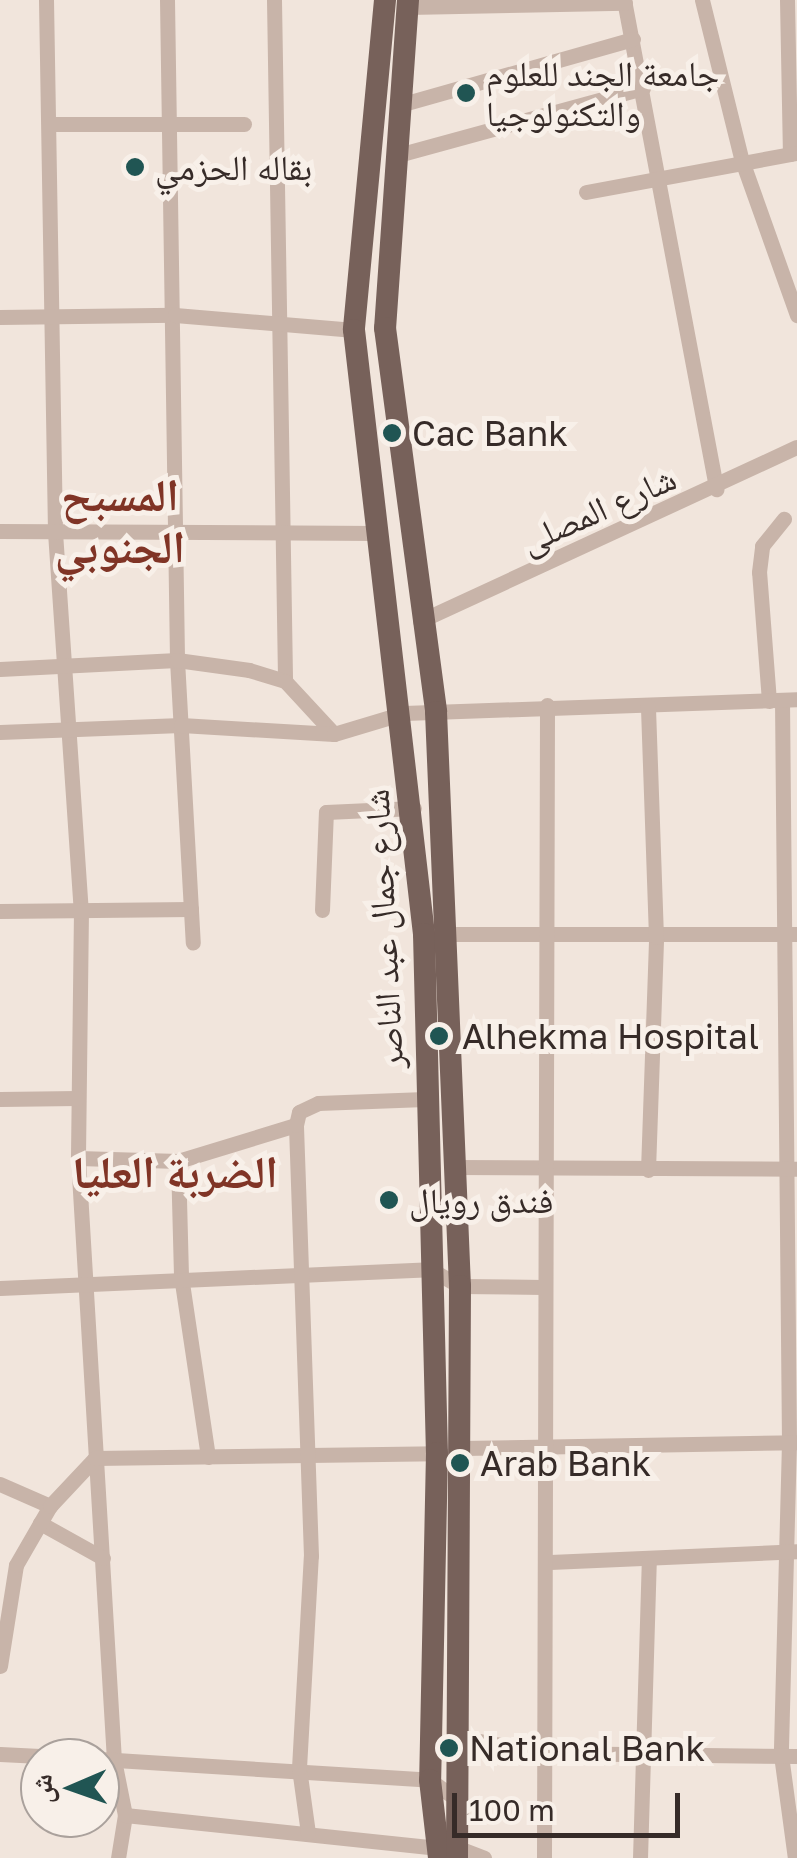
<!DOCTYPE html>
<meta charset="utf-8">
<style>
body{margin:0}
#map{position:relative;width:797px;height:1858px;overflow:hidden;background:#f1e5dc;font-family:"Golos Text","Noto Naskh Arabic",sans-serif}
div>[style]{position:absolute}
.street>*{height:15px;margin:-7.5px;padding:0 7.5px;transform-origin:7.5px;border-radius:7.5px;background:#c8b4a9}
.primary>*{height:22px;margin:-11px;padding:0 11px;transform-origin:11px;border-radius:11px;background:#77615a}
.dots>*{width:28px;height:28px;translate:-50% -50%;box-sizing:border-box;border:5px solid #f8f0e9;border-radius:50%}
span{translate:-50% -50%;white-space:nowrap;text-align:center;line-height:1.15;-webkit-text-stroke:10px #f8f0e9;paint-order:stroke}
.poi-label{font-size:35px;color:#362b28}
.left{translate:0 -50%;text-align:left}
.street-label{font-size:35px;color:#362b28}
.district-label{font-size:45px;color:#803426;font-weight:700}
.north{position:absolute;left:20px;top:1738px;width:100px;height:100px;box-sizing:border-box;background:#f8f0e9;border:2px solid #aaa19c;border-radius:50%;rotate:268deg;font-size:28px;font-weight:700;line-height:40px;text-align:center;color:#362b28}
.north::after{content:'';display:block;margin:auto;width:35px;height:45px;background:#205553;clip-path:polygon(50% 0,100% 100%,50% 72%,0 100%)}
.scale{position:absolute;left:452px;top:1793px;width:228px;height:45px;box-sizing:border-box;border:5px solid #362b28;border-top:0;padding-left:12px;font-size:30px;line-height:35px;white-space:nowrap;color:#362b28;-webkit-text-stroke:8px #f8f0e9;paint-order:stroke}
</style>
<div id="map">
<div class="street">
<i style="left:46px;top:0;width:532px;rotate:89.03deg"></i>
<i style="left:55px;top:532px;width:379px;rotate:86.1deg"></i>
<i style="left:81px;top:910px;width:248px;rotate:90.7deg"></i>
<i style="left:78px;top:1158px;width:603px;rotate:86.58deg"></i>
<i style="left:114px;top:1760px;width:56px;rotate:78.7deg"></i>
<i style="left:125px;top:1815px;width:44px;rotate:99.2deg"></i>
<i style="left:167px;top:0;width:660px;rotate:89.13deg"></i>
<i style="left:177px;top:660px;width:283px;rotate:86.8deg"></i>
<i style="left:274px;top:0;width:681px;rotate:89.07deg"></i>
<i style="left:624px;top:0;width:498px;rotate:79.3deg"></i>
<i style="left:702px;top:0;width:163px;rotate:76.1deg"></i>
<i style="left:741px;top:158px;width:167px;rotate:70.4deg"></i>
<i style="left:787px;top:0;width:154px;rotate:88.9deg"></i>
<i style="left:408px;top:7px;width:217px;rotate:-1.1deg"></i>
<i style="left:403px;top:104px;width:239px;rotate:-15.8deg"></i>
<i style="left:50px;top:124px;width:194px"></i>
<i style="left:398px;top:155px;width:254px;rotate:-15.3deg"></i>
<i style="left:586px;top:192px;width:215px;rotate:-10.5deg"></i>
<i style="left:0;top:317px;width:175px;rotate:-0.7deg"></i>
<i style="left:175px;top:315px;width:180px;rotate:4.8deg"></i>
<i style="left:0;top:531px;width:378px;rotate:0.3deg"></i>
<i style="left:420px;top:621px;width:415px;rotate:-24.8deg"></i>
<i style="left:0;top:669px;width:177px;rotate:-2.9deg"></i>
<i style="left:177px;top:660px;width:73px;rotate:7.9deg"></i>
<i style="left:249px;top:670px;width:38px;rotate:17deg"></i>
<i style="left:285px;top:681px;width:72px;rotate:47.2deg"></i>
<i style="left:782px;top:700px;width:742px;rotate:89.46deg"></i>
<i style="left:789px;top:1442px;width:313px;rotate:91.5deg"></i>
<i style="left:781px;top:1755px;width:104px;rotate:82.3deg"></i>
<i style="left:769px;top:701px;width:129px;rotate:-94.4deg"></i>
<i style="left:759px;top:572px;width:26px;rotate:-83deg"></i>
<i style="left:762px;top:546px;width:35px;rotate:-51deg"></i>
<i style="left:0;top:732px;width:181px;rotate:-2.2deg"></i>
<i style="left:181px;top:725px;width:153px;rotate:3.4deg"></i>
<i style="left:334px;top:734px;width:73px;rotate:-16.7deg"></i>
<i style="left:404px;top:713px;width:393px;rotate:-2deg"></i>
<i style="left:322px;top:910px;width:98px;rotate:-87.7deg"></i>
<i style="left:326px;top:812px;width:88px;rotate:-2.6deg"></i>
<i style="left:0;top:911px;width:191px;rotate:-0.6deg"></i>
<i style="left:446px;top:934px;width:351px"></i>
<i style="left:0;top:1099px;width:77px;rotate:-0.7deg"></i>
<i style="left:78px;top:1158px;width:100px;rotate:1.7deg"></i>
<i style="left:178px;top:1161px;width:123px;rotate:-17deg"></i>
<i style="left:178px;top:1161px;width:115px;rotate:88.5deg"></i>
<i style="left:181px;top:1276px;width:183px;rotate:81.5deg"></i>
<i style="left:456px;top:1167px;width:341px;rotate:0.3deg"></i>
<i style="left:648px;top:1170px;width:233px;rotate:-88deg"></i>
<i style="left:656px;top:937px;width:232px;rotate:-92deg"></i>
<i style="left:0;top:1288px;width:430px;rotate:-2.5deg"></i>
<i style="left:430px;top:1269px;width:34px;rotate:30deg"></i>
<i style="left:460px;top:1286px;width:84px;rotate:0.7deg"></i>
<i style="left:462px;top:1448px;width:335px;rotate:-1deg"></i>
<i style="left:0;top:1484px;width:55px;rotate:23.7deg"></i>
<i style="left:40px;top:1523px;width:72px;rotate:29.1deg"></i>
<i style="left:550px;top:1562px;width:247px;rotate:-2.5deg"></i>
<i style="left:0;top:1666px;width:102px;rotate:-81deg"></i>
<i style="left:16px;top:1565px;width:68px;rotate:-60deg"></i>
<i style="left:50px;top:1506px;width:66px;rotate:-46.8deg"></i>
<i style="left:95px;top:1458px;width:342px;rotate:-0.8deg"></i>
<i style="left:457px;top:1737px;width:88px;rotate:10.4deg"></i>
<i style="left:544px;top:1753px;width:253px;rotate:0.7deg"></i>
<i style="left:0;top:1754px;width:80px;rotate:2.9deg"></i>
<i style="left:100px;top:1759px;width:331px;rotate:3.6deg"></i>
<i style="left:430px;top:1780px;width:31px;rotate:36deg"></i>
<i style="left:125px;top:1815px;width:315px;rotate:6deg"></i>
<i style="left:308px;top:1833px;width:66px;rotate:-97.9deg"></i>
<i style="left:299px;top:1768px;width:212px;rotate:-86.8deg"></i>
<i style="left:311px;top:1556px;width:431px;rotate:-92deg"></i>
<i style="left:296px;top:1125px;width:13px;rotate:-77deg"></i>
<i style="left:299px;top:1112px;width:21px;rotate:-25deg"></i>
<i style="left:318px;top:1103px;width:107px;rotate:-2.1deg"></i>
<i style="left:456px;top:1847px;width:30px;rotate:21deg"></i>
<i style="left:544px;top:1858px;width:1153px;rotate:-89.85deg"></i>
<i style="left:640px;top:1858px;width:296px;rotate:-88.3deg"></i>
</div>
<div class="primary">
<i style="left:385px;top:0;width:331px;rotate:95.4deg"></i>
<i style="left:354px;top:330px;width:608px;rotate:83.39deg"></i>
<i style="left:424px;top:934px;width:519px;rotate:88.57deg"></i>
<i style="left:437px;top:1453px;width:327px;rotate:91.2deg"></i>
<i style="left:430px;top:1780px;width:79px;rotate:83.4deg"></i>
<i style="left:408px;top:0;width:329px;rotate:94deg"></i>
<i style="left:385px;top:328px;width:387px;rotate:82.4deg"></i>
<i style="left:436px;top:712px;width:575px;rotate:87.61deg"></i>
<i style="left:460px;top:1286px;width:572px;rotate:90.3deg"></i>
</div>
<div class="dots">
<i style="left:466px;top:93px;background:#205553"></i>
<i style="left:135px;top:167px;background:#205553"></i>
<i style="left:392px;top:433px;background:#205553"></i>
<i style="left:439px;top:1036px;background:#205553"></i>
<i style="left:389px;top:1200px;background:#205553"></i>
<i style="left:460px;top:1463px;background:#205553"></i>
<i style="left:449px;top:1748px;background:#205553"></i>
</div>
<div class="poi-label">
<span class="left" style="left:486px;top:93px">جامعة الجند للعلوم<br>والتكنولوجيا</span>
<span class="left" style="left:155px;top:167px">بقاله الحزمي</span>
<span class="left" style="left:412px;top:433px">Cac Bank</span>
<span class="left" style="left:462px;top:1036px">Alhekma Hospital</span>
<span class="left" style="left:409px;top:1200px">فندق رويال</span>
<span class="left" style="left:480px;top:1463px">Arab Bank</span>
<span class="left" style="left:469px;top:1748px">National Bank</span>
</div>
<div class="street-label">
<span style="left:598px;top:509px;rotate:-24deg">شارع المصلى</span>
<span style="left:383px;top:929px;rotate:-93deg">شارع جمال عبد الناصر</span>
</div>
<div class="district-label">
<span style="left:120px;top:521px">المسبح<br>الجنوبي</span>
<span style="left:175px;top:1172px">الضربة العليا</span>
</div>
<div class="north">ش</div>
<div class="scale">100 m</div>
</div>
